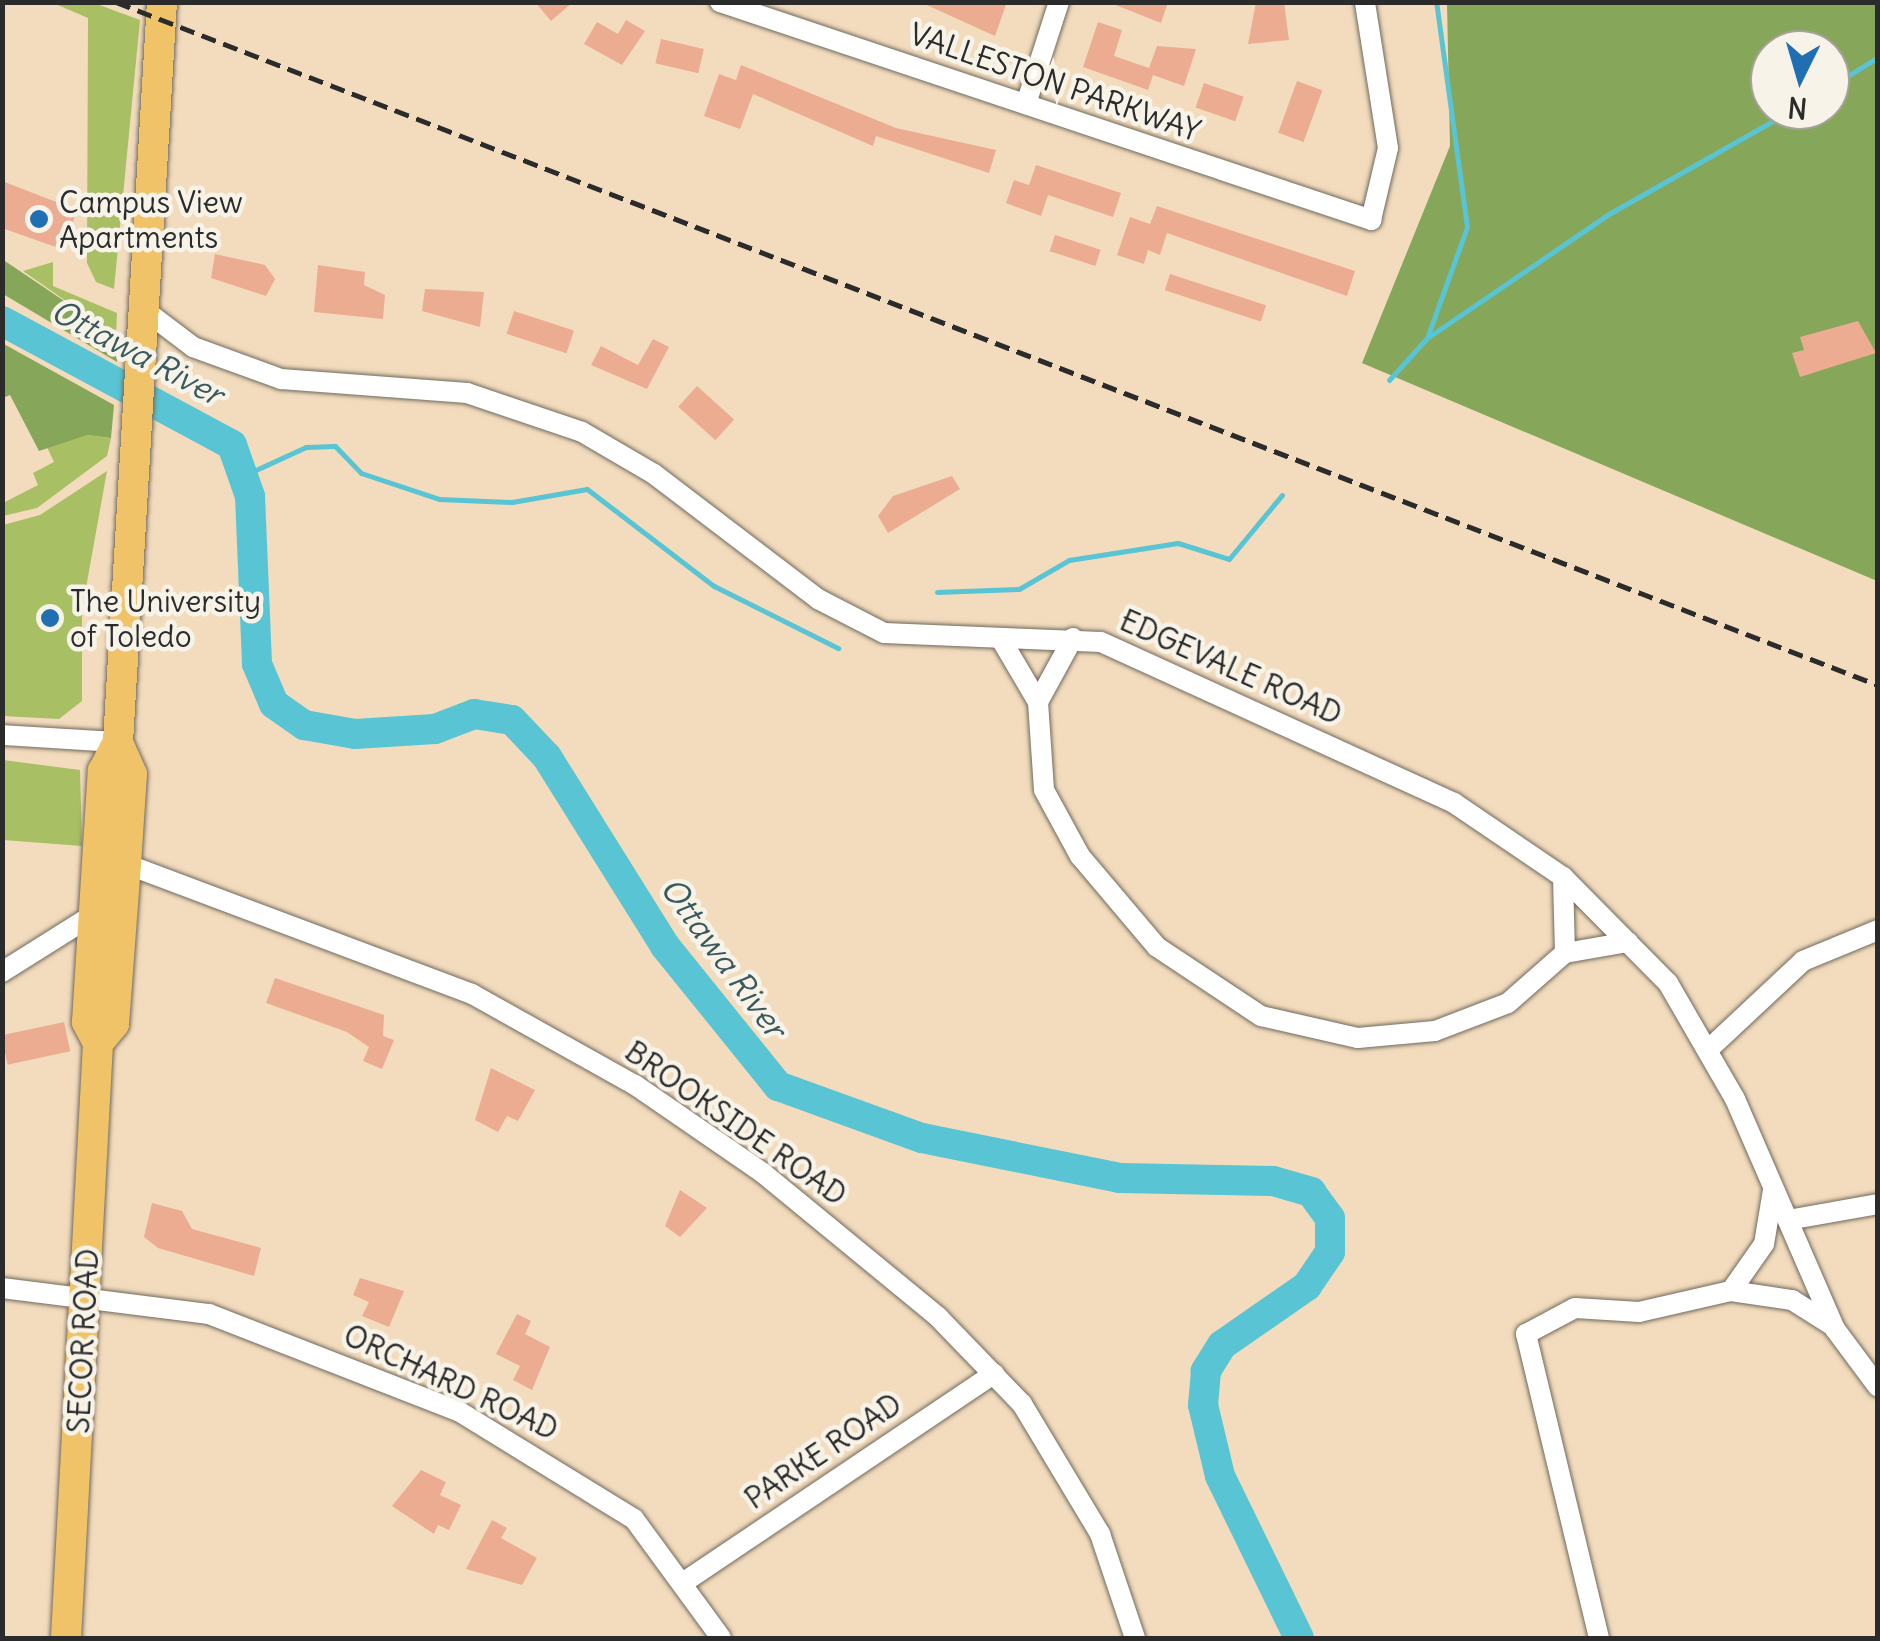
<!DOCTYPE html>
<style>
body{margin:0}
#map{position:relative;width:1880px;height:1641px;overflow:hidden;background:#f3dcbd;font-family:Delius,sans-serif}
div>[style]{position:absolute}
.green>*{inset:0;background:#a8bf64}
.forest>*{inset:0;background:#86a65a}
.stream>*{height:5px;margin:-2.5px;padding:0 2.5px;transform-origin:2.5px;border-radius:2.5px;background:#59c4d3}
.river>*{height:30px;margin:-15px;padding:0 15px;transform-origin:15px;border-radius:15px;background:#59c4d3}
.building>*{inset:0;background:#ecac92;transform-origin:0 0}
.roads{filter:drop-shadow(0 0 2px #71695e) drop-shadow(0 0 2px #71695e)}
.street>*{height:20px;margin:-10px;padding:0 10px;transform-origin:10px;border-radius:10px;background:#fff}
.primary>*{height:30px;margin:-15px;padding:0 15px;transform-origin:15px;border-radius:15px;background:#f0c369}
.rail>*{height:5px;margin-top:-2.5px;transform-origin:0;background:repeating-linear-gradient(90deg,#2b2b2b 0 15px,transparent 0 23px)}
.dots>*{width:28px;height:28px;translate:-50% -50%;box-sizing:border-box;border:5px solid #f7f3e8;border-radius:50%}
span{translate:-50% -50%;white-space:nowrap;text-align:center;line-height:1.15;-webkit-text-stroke:9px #f7f3e8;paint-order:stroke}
.street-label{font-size:30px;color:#2b2b2b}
.poi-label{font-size:30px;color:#2b2b2b}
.left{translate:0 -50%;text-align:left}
.water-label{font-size:32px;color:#39595d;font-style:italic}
.frame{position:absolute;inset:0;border:5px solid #2b2b2b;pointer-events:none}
.north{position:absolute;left:1750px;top:30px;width:100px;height:100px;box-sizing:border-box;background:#f7f3e8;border:2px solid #a5a39c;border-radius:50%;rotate:185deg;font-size:28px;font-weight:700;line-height:40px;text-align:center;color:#2b2b2b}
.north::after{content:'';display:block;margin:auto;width:35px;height:45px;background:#1f6fb2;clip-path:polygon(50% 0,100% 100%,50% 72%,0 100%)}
</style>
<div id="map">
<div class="green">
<i style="clip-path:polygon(53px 3px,94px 3px,140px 20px,114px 289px,96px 282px,87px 263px,88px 18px)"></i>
<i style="clip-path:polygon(53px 262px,53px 286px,117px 313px,116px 336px,23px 271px)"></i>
<i style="clip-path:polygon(86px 435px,111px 438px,107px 456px,37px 508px,3px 516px,3px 503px,38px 485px,33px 473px,54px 462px,47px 447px)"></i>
<i style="clip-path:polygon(107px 471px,82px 610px,82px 701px,59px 719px,3px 716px,3px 525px,40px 515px)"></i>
<i style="clip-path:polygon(3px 760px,80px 770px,82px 846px,3px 840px)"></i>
</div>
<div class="forest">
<i style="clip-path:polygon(evenodd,1447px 3px,1877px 3px,1877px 581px,1362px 363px,1450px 146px,1447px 3px,1770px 50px,1830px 50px,1830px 110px,1770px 110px,1770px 50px)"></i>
<i style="clip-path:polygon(2px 259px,116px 336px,117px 362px,3px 294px)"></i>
<i style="clip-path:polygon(2px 343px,114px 405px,111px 438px,87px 435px,39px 451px,10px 395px,3px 398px)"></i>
</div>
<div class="stream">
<i style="left:1830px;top:87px;width:57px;rotate:-32deg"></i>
<i style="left:1427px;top:338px;width:218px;rotate:-34.3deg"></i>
<i style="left:1607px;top:215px;width:213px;rotate:-29.6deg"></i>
<i style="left:1389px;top:380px;width:57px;rotate:-47.9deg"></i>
<i style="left:1427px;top:338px;width:118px;rotate:-70.2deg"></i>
<i style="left:1467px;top:227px;width:227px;rotate:-97.8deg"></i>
<i style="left:245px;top:475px;width:67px;rotate:-24.7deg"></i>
<i style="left:306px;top:447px;width:29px;rotate:-2deg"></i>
<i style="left:335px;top:446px;width:37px;rotate:46deg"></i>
<i style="left:361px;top:473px;width:82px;rotate:18.4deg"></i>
<i style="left:439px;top:499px;width:73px;rotate:2.4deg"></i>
<i style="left:512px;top:502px;width:76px;rotate:-9.8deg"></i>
<i style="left:587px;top:489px;width:160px;rotate:37.4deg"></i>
<i style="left:714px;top:586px;width:139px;rotate:26.6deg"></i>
<i style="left:937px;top:592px;width:82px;rotate:-2.1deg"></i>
<i style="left:1019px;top:589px;width:58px;rotate:-30.1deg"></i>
<i style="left:1069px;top:560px;width:110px;rotate:-8.9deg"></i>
<i style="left:1178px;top:543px;width:53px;rotate:17.4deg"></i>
<i style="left:1229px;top:559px;width:83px;rotate:-50.4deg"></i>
</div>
<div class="river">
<i style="left:2px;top:321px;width:261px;rotate:28.3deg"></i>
<i style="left:232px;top:445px;width:54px;rotate:70.6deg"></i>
<i style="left:250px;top:496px;width:168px;rotate:87.6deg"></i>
<i style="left:257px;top:664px;width:43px;rotate:67deg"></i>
<i style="left:274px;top:704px;width:37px;rotate:35deg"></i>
<i style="left:304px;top:725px;width:52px;rotate:10deg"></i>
<i style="left:355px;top:734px;width:80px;rotate:-3.6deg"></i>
<i style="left:435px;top:729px;width:42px;rotate:-21deg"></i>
<i style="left:474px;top:714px;width:38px;rotate:9deg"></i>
<i style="left:512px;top:720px;width:51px;rotate:46.6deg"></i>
<i style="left:547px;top:757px;width:223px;rotate:58deg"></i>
<i style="left:665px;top:946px;width:180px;rotate:51.1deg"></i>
<i style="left:778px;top:1086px;width:153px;rotate:19.9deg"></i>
<i style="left:922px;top:1138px;width:202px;rotate:11.4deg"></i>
<i style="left:1120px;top:1178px;width:153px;rotate:1.1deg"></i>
<i style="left:1273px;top:1181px;width:40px;rotate:16deg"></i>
<i style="left:1311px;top:1192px;width:32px;rotate:54deg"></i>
<i style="left:1330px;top:1218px;width:34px;rotate:90deg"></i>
<i style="left:1330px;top:1252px;width:41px;rotate:124.1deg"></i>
<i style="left:1307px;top:1286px;width:103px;rotate:145.2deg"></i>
<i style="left:1222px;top:1345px;width:31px;rotate:122deg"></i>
<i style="left:1206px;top:1371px;width:34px;rotate:95deg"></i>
<i style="left:1203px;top:1405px;width:73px;rotate:76.5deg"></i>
<i style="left:1220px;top:1476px;width:180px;rotate:64deg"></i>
</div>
<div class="building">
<i style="clip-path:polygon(535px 2px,573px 2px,551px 21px)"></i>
<i style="clip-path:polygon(920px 2px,1007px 2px,995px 36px)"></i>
<i style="clip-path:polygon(1108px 2px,1168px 2px,1161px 23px)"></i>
<i style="clip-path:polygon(1256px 2px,1284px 2px,1289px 40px,1248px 44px)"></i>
<i style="clip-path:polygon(626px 20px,645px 31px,622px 65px,584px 44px,597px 22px,618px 34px)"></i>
<i style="clip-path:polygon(1098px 22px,1122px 30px,1114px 56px,1149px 68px,1157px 46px,1196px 49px,1184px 86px,1153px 75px,1148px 90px,1083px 67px)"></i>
<i style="left:661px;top:39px;width:44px;height:25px;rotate:13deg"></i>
<i style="clip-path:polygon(741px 65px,896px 128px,996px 150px,989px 173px,876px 136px,873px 146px,753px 94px,740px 129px,704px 116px,719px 74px,736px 80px)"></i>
<i style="left:1297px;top:81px;width:27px;height:55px;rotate:20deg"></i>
<i style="left:1204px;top:83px;width:42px;height:26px;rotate:19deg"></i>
<i style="clip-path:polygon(1036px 165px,1121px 193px,1113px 217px,1048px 195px,1041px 216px,1006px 203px,1014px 180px,1029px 185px)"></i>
<i style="clip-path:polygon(2px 181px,77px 210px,64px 250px,2px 228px)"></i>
<i style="clip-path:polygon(1157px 206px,1355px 271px,1347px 296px,1167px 233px,1160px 255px,1148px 250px,1144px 264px,1117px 255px,1130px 217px,1150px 224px)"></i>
<i style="left:1055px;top:235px;width:48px;height:17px;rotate:18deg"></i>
<i style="clip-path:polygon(215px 254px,265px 265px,275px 279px,266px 296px,211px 278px)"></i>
<i style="clip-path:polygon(318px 265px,365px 272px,364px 285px,385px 295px,383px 319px,314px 312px)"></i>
<i style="left:1170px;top:274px;width:101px;height:17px;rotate:18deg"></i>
<i style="clip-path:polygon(425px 289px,484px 292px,480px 327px,422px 311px)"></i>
<i style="left:514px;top:311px;width:63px;height:24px;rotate:18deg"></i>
<i style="clip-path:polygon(1858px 321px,1876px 353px,1800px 377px,1792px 353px,1804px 350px,1800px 337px)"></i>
<i style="clip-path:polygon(653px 339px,669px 347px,647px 389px,591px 365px,601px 346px,638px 365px)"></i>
<i style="left:697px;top:386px;width:50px;height:28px;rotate:42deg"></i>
<i style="clip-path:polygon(952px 476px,960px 489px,888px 533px,878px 516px,893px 496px)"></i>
<i style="clip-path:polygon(275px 978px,384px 1015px,383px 1036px,394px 1040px,382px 1069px,363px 1061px,369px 1047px,347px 1032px,266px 1003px)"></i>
<i style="left:64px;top:1022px;width:30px;height:64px;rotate:78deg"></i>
<i style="clip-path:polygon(491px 1068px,535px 1090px,518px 1121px,507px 1116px,498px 1132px,475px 1120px)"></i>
<i style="clip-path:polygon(680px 1190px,707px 1208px,680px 1237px,665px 1226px)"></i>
<i style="clip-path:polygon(152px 1203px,182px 1211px,192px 1229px,261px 1248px,254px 1276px,158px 1248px,144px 1237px)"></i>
<i style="clip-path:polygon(360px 1278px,404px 1291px,389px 1327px,362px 1316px,369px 1302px,353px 1295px)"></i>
<i style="clip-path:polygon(517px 1314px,531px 1321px,525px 1334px,550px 1347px,532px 1390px,513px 1380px,520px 1366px,496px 1354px)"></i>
<i style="clip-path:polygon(421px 1470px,446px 1482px,440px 1495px,461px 1505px,449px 1530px,438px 1525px,434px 1534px,392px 1506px)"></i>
<i style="clip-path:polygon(492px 1520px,507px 1528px,501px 1538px,537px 1558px,522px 1585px,466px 1569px)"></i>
</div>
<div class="roads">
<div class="street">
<i style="left:720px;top:2px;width:687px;rotate:18.51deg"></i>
<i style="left:1371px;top:220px;width:74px;rotate:-76.7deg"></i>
<i style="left:1388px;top:148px;width:148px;rotate:-99deg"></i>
<i style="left:1026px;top:104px;width:107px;rotate:-72.1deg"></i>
<i style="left:143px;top:309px;width:63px;rotate:37.2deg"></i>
<i style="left:193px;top:347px;width:94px;rotate:20deg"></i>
<i style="left:281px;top:379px;width:187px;rotate:4.3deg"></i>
<i style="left:467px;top:393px;width:121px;rotate:18.7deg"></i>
<i style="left:582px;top:432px;width:83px;rotate:30.3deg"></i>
<i style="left:654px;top:474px;width:206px;rotate:37.3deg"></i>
<i style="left:818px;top:599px;width:74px;rotate:27.3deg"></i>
<i style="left:884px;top:633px;width:217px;rotate:2.4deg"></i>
<i style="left:1101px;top:642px;width:388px;rotate:24.5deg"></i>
<i style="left:1454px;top:803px;width:132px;rotate:34.2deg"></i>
<i style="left:1563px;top:877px;width:149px;rotate:45.3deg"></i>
<i style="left:1668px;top:983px;width:134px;rotate:60deg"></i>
<i style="left:1735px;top:1099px;width:251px;rotate:66.5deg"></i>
<i style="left:1835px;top:1329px;width:72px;rotate:53.4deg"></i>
<i style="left:1002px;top:641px;width:71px;rotate:59.5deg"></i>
<i style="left:1038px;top:702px;width:88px;rotate:86.1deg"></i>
<i style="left:1044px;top:790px;width:75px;rotate:61.4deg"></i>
<i style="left:1080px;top:856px;width:119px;rotate:49.8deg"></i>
<i style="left:1157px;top:947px;width:125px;rotate:33.6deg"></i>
<i style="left:1261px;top:1016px;width:99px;rotate:12.8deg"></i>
<i style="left:1358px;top:1038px;width:77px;rotate:-5.2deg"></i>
<i style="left:1435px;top:1031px;width:78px;rotate:-21deg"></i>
<i style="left:1508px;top:1003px;width:76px;rotate:-41.3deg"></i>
<i style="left:1565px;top:953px;width:64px;rotate:-9.9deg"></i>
<i style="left:1038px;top:702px;width:73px;rotate:-61.3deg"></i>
<i style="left:2px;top:735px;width:116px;rotate:3.5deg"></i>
<i style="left:126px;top:864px;width:370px;rotate:20.6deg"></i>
<i style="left:472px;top:994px;width:187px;rotate:29.2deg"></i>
<i style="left:635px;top:1085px;width:155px;rotate:34.5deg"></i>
<i style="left:763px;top:1173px;width:227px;rotate:39.4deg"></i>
<i style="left:938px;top:1317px;width:121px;rotate:46deg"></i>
<i style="left:1022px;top:1404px;width:152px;rotate:59deg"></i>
<i style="left:1100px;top:1534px;width:110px;rotate:71.4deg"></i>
<i style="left:1563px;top:877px;width:76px;rotate:88.5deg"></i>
<i style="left:2px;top:972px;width:109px;rotate:-32.2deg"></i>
<i style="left:1710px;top:1048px;width:127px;rotate:-43.1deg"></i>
<i style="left:1803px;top:961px;width:81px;rotate:-22.5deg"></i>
<i style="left:1788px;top:1220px;width:91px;rotate:-10.1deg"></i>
<i style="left:2px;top:1288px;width:209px;rotate:7.2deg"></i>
<i style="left:209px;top:1314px;width:269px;rotate:21.3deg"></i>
<i style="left:460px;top:1412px;width:204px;rotate:31.6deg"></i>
<i style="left:634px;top:1519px;width:147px;rotate:53.8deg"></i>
<i style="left:1731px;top:1291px;width:57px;rotate:-54.9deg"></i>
<i style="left:1764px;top:1244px;width:55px;rotate:-80.5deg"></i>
<i style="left:687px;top:1580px;width:370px;rotate:-33.9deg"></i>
<i style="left:1599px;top:1638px;width:313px;rotate:-103.5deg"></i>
<i style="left:1526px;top:1334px;width:55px;rotate:-28deg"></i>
<i style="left:1575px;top:1308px;width:64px;rotate:3.6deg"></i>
<i style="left:1639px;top:1312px;width:94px;rotate:-12.9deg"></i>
<i style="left:1731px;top:1291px;width:62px;rotate:8.4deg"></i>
<i style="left:1792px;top:1300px;width:45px;rotate:32.3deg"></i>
</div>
<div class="primary">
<i style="left:98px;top:1043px;width:25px;rotate:-50deg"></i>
<i style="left:114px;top:1024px;width:160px;rotate:-85.7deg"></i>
<i style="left:126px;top:864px;width:90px;rotate:-86.2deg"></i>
<i style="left:132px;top:774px;width:35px;rotate:-114deg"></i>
<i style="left:66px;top:1638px;width:596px;rotate:-86.92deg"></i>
<i style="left:98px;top:1043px;width:24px;rotate:-118deg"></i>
<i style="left:87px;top:1022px;width:252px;rotate:-86.4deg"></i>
<i style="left:103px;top:771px;width:33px;rotate:-63deg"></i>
<i style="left:118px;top:742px;width:741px;rotate:-86.6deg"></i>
</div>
</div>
<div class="rail">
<i style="left:116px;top:2px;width:1890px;rotate:21.19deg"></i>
</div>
<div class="dots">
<i style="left:39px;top:219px;background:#1f6fb2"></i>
<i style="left:50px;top:618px;background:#1f6fb2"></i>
</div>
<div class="street-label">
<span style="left:1055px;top:82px;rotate:19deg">VALLESTON PARKWAY</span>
<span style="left:1231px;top:667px;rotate:24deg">EDGEVALE ROAD</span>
<span style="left:736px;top:1123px;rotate:35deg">BROOKSIDE ROAD</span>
<span style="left:83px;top:1341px;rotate:-87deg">SECOR ROAD</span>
<span style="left:451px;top:1382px;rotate:25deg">ORCHARD ROAD</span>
<span style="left:823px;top:1451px;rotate:-34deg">PARKE ROAD</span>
</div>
<div class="poi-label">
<span class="left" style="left:59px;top:219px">Campus View<br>Apartments</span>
<span class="left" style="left:70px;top:618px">The University<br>of Toledo</span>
</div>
<div class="water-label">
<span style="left:137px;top:353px;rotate:28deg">Ottawa River</span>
<span style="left:723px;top:958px;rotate:54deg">Ottawa River</span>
</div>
<div class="frame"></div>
<div class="north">N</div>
</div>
